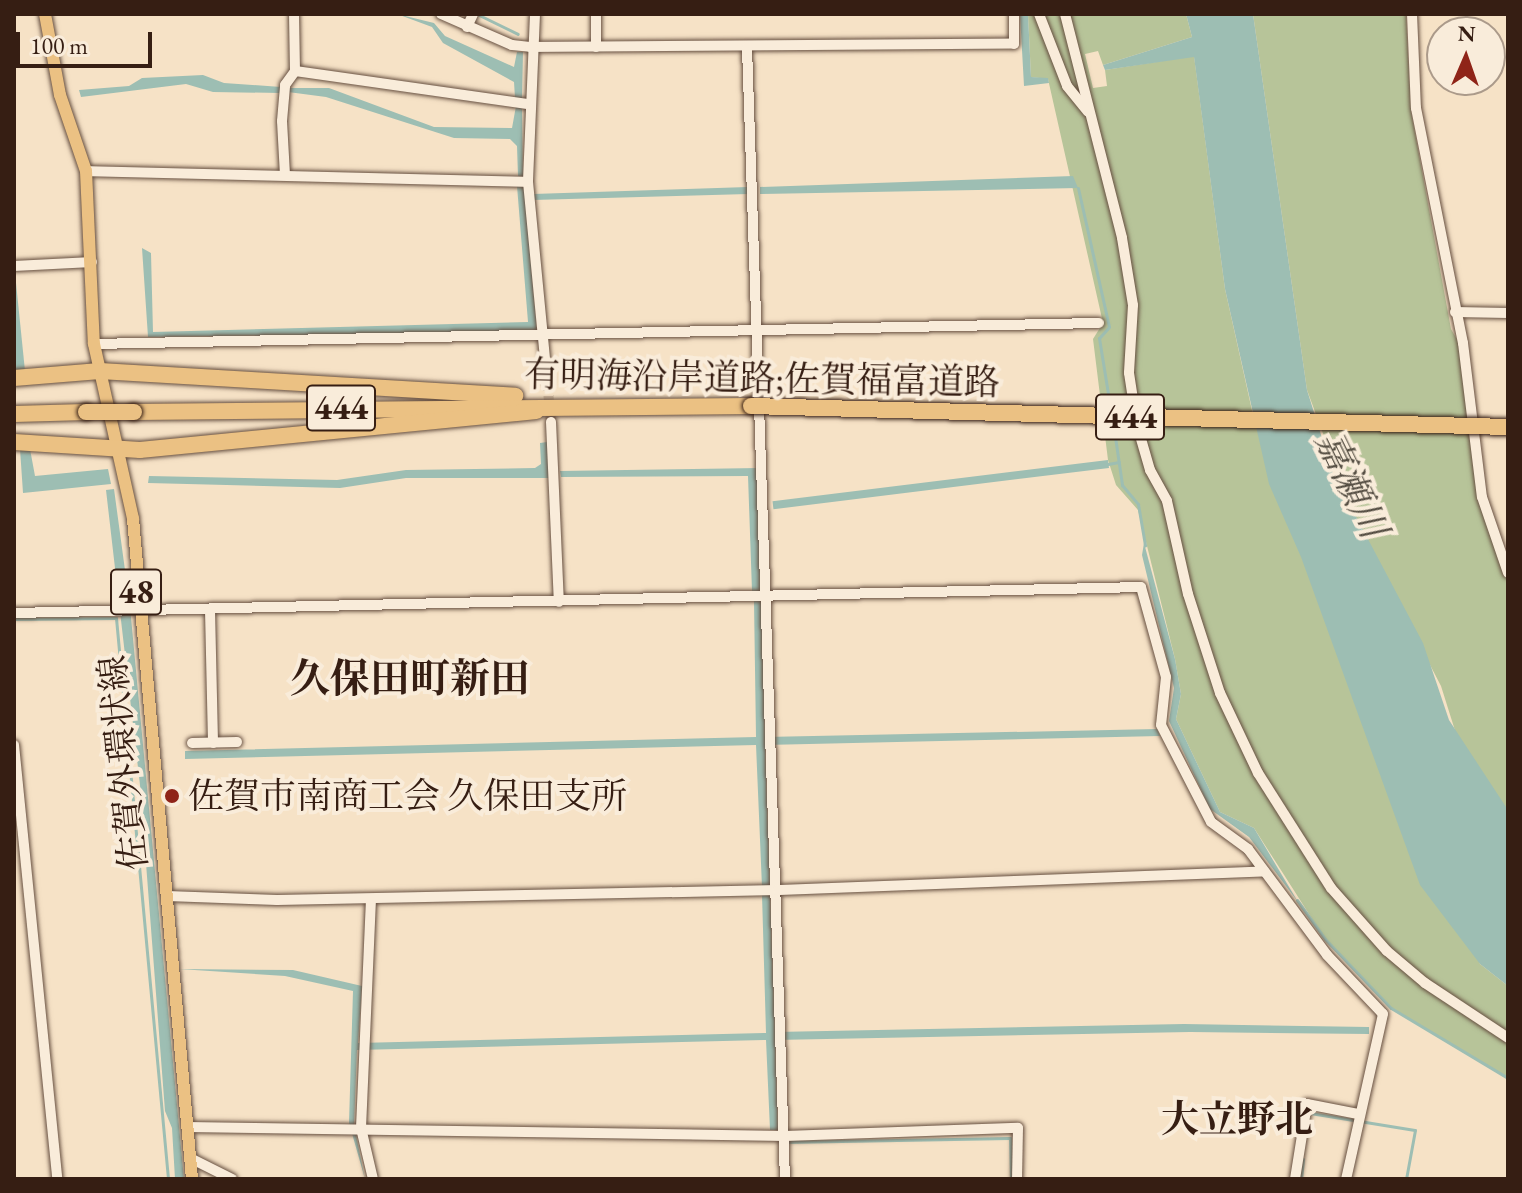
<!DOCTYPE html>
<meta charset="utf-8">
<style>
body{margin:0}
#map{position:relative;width:1522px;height:1193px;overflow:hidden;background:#f6e2c6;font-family:"EB Garamond","Noto Serif JP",serif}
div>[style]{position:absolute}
.green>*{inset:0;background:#b7c499}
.water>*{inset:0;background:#9dbeb3;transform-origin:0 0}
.stream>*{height:3px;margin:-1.5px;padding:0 1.5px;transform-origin:1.5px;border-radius:1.5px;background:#9dbeb3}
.minor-tunnel>*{height:10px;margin-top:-5px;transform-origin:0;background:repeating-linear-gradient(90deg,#d0bba2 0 10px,transparent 0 15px)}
.roads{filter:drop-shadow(0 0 2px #664f40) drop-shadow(0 0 2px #664f40)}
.minor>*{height:10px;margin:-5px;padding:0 5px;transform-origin:5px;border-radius:5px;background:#f9ecda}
.major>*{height:12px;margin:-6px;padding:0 6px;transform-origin:6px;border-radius:6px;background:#ebc183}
.highway>*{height:16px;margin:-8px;padding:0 8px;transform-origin:8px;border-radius:8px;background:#ebc183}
.bridges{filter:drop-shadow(0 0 2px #361e13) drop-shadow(0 0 2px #361e13)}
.highway-bridge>*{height:16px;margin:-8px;padding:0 8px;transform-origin:8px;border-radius:8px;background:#ebc183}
.dots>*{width:22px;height:22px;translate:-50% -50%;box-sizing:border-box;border:4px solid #f9ecda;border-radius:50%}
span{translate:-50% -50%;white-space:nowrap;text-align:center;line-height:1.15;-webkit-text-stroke:8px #f9ecda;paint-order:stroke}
.shield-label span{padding:2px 6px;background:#f9ecda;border:2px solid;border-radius:6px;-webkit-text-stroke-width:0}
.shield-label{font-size:34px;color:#361e13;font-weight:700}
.street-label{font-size:36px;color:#361e13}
.poi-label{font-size:36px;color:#361e13}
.left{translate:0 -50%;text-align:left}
.water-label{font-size:38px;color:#554e43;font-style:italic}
.neighbourhood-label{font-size:38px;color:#361e13;font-weight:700}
.quarter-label{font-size:40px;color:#361e13;font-weight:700}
.frame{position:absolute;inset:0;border:16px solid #361e13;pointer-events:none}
.north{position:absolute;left:1426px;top:16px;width:80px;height:80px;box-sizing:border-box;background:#f9ecda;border:2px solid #ab9a8a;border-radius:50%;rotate:2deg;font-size:22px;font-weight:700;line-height:32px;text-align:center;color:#361e13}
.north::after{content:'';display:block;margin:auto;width:28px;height:36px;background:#8f2418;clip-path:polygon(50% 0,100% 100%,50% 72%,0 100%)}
.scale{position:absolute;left:16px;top:32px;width:136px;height:36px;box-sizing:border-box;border:4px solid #361e13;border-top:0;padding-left:10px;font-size:24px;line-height:28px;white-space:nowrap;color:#361e13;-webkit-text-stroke:6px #f9ecda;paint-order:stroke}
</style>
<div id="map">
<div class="green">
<i style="clip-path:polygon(1028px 14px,1186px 14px,1192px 37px,1103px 65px,1098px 51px,1085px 54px,1093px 88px,1107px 86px,1105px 70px,1194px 56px,1225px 289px,1253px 415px,1480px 964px,1508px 986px,1508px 1078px,1391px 1008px,1325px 939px,1254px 828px,1220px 812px,1176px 719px,1181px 694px,1175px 659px,1150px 558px,1138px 510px,1116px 485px,1108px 460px,1093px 339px,1103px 323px,1048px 79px,1031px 77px)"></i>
<i style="clip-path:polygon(1253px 14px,1406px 14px,1411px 111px,1451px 329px,1459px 343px,1479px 474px,1508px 584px,1508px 899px,1441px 686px,1356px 523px,1307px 390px)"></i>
</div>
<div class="water">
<i style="clip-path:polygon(397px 14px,434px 23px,445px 36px,514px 67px,517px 52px,523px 52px,522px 98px,515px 98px,514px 82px,443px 43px,432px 27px)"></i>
<i style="clip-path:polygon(1020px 14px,1028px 14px,1031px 77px,1048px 78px,1049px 83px,1024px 86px)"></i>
<i style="clip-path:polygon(1186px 14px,1253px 14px,1307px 390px,1333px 473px,1423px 643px,1449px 720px,1508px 810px,1508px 986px,1480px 964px,1420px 885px,1301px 557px,1269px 484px,1225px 289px,1194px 57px,1105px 70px,1103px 65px,1192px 37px)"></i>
<i style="clip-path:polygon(203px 75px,224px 83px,281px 87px,280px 93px,213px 92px,186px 84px,81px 97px,79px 90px,129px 86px,142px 78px)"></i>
<i style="clip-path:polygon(287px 88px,329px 88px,434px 127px,512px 128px,516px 106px,522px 107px,523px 177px,518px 176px,517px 146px,510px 139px,454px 138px,326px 97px,288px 92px)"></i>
<i style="clip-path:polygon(1073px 176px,1078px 188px,760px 194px,760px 187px)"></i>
<i style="clip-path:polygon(517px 186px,524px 186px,537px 332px,148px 337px,142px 248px,151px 253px,153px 332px,528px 322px)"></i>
<i style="clip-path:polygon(748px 187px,748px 194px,533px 200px,533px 194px)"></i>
<i style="clip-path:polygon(14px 273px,15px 273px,25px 371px,16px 372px)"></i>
<i style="clip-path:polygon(547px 442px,550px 478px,406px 478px,340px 488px,148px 483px,149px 476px,337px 480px,406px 470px,535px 468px,541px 464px,540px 443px)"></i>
<i style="clip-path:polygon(20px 449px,30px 449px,35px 476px,108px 469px,111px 484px,23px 493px)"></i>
<i style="left:1108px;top:460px;width:8px;height:338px;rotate:83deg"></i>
<i style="clip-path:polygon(759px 468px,760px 591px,752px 591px,748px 476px,561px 477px,560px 471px)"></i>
<i style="clip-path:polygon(114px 489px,130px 607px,184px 1179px,175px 1179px,172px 1128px,165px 1111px,140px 785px,106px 490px)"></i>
<i style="clip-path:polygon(1144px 543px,1175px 659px,1181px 694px,1176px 719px,1220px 812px,1254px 828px,1298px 902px,1249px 837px,1210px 809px,1169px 721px,1174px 688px,1142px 555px)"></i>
<i style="clip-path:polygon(754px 601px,761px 601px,765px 737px,1157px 729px,1160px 736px,765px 745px,770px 887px,762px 887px,756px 745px,185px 759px,185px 751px,756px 737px)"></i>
<i style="clip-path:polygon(762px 895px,770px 895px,775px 1032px,1184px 1024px,1369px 1027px,1369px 1034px,1190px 1032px,775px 1040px,778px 1130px,770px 1130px,766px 1040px,357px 1050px,354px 1125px,365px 1179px,349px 1123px,353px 991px,285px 976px,179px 969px,293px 970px,362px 986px,358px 1043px,766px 1033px)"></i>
</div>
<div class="stream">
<i style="left:479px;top:15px;width:43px;rotate:26deg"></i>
<i style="left:1078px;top:188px;width:142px;rotate:77.4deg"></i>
<i style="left:1109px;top:327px;width:15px;rotate:132deg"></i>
<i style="left:1099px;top:338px;width:75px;rotate:80.8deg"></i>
<i style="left:1113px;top:423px;width:63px;rotate:81.7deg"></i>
<i style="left:1122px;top:485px;width:25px;rotate:50deg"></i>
<i style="left:1138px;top:504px;width:42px;rotate:80.3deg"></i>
<i style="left:1108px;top:464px;width:11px;rotate:-10deg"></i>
<i style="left:14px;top:619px;width:102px;rotate:-0.6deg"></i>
<i style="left:116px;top:618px;width:563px;rotate:84.7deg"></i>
<i style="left:1297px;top:900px;width:48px;rotate:54.3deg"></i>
<i style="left:1325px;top:939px;width:95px;rotate:46.3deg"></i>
<i style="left:1391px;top:1008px;width:136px;rotate:30.9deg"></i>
<i style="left:1310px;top:1113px;width:106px;rotate:9.2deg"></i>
<i style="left:1415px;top:1130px;width:50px;rotate:100.4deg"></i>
<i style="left:785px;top:1142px;width:225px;rotate:-1deg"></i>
<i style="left:1010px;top:1138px;width:41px;rotate:88.6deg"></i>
<i style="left:1301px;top:1179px;width:20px;rotate:-84deg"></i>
</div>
<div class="minor-tunnel">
<i style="left:547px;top:381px;width:41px;rotate:84.4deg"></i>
</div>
<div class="roads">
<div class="minor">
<i style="left:441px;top:14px;width:77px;rotate:23.6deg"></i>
<i style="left:512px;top:45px;width:18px;rotate:6deg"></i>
<i style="left:530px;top:47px;width:484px;rotate:-0.4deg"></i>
<i style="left:1014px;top:44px;width:30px;rotate:-90deg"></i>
<i style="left:535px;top:14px;width:168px;rotate:92.4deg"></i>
<i style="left:528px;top:182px;width:200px;rotate:84.5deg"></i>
<i style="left:1039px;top:14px;width:77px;rotate:68.7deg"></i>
<i style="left:1067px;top:86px;width:33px;rotate:51deg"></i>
<i style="left:1065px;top:14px;width:231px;rotate:75.7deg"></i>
<i style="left:1122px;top:238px;width:68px;rotate:80.7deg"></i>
<i style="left:1133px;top:305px;width:68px;rotate:93.4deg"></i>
<i style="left:1129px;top:373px;width:53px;rotate:81.3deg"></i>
<i style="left:1137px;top:425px;width:47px;rotate:73.9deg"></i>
<i style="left:1150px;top:470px;width:35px;rotate:61deg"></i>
<i style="left:1167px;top:501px;width:95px;rotate:77.3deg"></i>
<i style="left:1188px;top:594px;width:104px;rotate:72.1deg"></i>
<i style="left:1220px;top:693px;width:89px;rotate:64.6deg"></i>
<i style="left:1258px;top:773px;width:136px;rotate:57.6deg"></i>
<i style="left:1331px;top:888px;width:84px;rotate:48.4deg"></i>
<i style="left:1387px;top:951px;width:50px;rotate:40.1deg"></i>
<i style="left:1425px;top:983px;width:100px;rotate:33.5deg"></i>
<i style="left:1412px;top:14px;width:94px;rotate:87.6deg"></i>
<i style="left:1416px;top:108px;width:240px;rotate:78.7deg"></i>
<i style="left:1463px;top:343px;width:155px;rotate:83deg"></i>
<i style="left:1482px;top:497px;width:80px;rotate:71.1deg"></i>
<i style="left:467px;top:27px;width:14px;rotate:-65deg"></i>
<i style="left:596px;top:47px;width:33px;rotate:-90deg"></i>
<i style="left:747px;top:47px;width:1133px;rotate:88.08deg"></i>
<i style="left:295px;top:71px;width:235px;rotate:8.1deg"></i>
<i style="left:86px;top:171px;width:442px;rotate:1.4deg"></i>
<i style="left:285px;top:175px;width:54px;rotate:-93.2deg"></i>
<i style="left:282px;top:121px;width:36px;rotate:-85deg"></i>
<i style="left:285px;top:85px;width:17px;rotate:-54deg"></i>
<i style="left:295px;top:71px;width:57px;rotate:-91deg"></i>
<i style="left:14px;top:266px;width:78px;rotate:-2.9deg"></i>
<i style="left:1455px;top:312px;width:53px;rotate:1.1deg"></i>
<i style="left:94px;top:344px;width:1005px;rotate:-1.2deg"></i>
<i style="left:551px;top:422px;width:180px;rotate:87.5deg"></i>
<i style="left:210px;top:610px;width:133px;rotate:88.7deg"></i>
<i style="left:14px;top:613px;width:1127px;rotate:-1.32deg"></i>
<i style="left:1141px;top:587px;width:93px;rotate:74.5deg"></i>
<i style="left:1166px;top:677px;width:48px;rotate:95.9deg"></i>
<i style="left:1161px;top:725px;width:109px;rotate:62.7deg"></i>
<i style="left:1211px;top:822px;width:46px;rotate:36.1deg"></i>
<i style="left:1248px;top:849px;width:132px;rotate:53.3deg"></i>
<i style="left:1327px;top:955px;width:81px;rotate:46.5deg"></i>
<i style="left:1383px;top:1014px;width:169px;rotate:102.6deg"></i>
<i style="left:192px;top:743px;width:45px;rotate:-1.3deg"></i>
<i style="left:14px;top:745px;width:436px;rotate:84.3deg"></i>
<i style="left:167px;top:896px;width:110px;rotate:2.1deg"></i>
<i style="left:277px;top:900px;width:501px;rotate:-1.14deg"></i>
<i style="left:778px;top:890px;width:486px;rotate:-2.2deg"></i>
<i style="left:371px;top:899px;width:229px;rotate:92.5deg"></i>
<i style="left:361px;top:1128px;width:52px;rotate:76.8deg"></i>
<i style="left:187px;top:1127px;width:598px;rotate:0.86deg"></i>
<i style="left:785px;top:1136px;width:233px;rotate:-2deg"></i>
<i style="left:1018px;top:1128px;width:51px;rotate:91.1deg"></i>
<i style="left:190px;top:1158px;width:47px;rotate:26.6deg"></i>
<i style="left:1295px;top:1179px;width:76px;rotate:-80.9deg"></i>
<i style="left:1307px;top:1104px;width:52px;rotate:11.1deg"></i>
</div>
<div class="major">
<i style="left:45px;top:14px;width:82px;rotate:79.5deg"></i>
<i style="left:60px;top:95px;width:80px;rotate:71.1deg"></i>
<i style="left:86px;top:171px;width:173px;rotate:87.4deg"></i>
<i style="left:94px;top:344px;width:179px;rotate:77.4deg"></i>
<i style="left:133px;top:519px;width:663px;rotate:84.89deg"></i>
</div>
<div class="highway">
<i style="left:14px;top:378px;width:86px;rotate:-4.7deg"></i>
<i style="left:100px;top:371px;width:416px;rotate:3.4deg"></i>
<i style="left:134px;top:412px;width:617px;rotate:-0.56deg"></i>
<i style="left:14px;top:414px;width:72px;rotate:-1.6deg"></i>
<i style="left:14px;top:442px;width:126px;rotate:3.6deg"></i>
<i style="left:140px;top:450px;width:398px;rotate:-5.6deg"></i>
</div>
</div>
<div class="bridges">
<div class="highway-bridge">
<i style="left:751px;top:406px;width:757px;rotate:1.59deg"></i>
<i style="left:86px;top:412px;width:48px"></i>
</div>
</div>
<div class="dots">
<i style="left:172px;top:796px;background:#8f2418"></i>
</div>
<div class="shield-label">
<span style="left:341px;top:408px">444</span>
<span style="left:1130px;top:417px">444</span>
<span style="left:136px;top:592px">48</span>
</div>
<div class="street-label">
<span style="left:762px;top:378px;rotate:1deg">有明海沿岸道路;佐賀福富道路</span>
<span style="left:123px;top:763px;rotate:-96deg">佐賀外環状線</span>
</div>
<div class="poi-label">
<span class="left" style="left:188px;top:796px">佐賀市南商工会 久保田支所</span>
</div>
<div class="water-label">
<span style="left:1352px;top:484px;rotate:64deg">嘉瀬川</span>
</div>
<div class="neighbourhood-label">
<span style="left:1237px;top:1119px">大立野北</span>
</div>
<div class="quarter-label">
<span style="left:410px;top:678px">久保田町新田</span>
</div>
<div class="frame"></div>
<div class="north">N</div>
<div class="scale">100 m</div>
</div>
